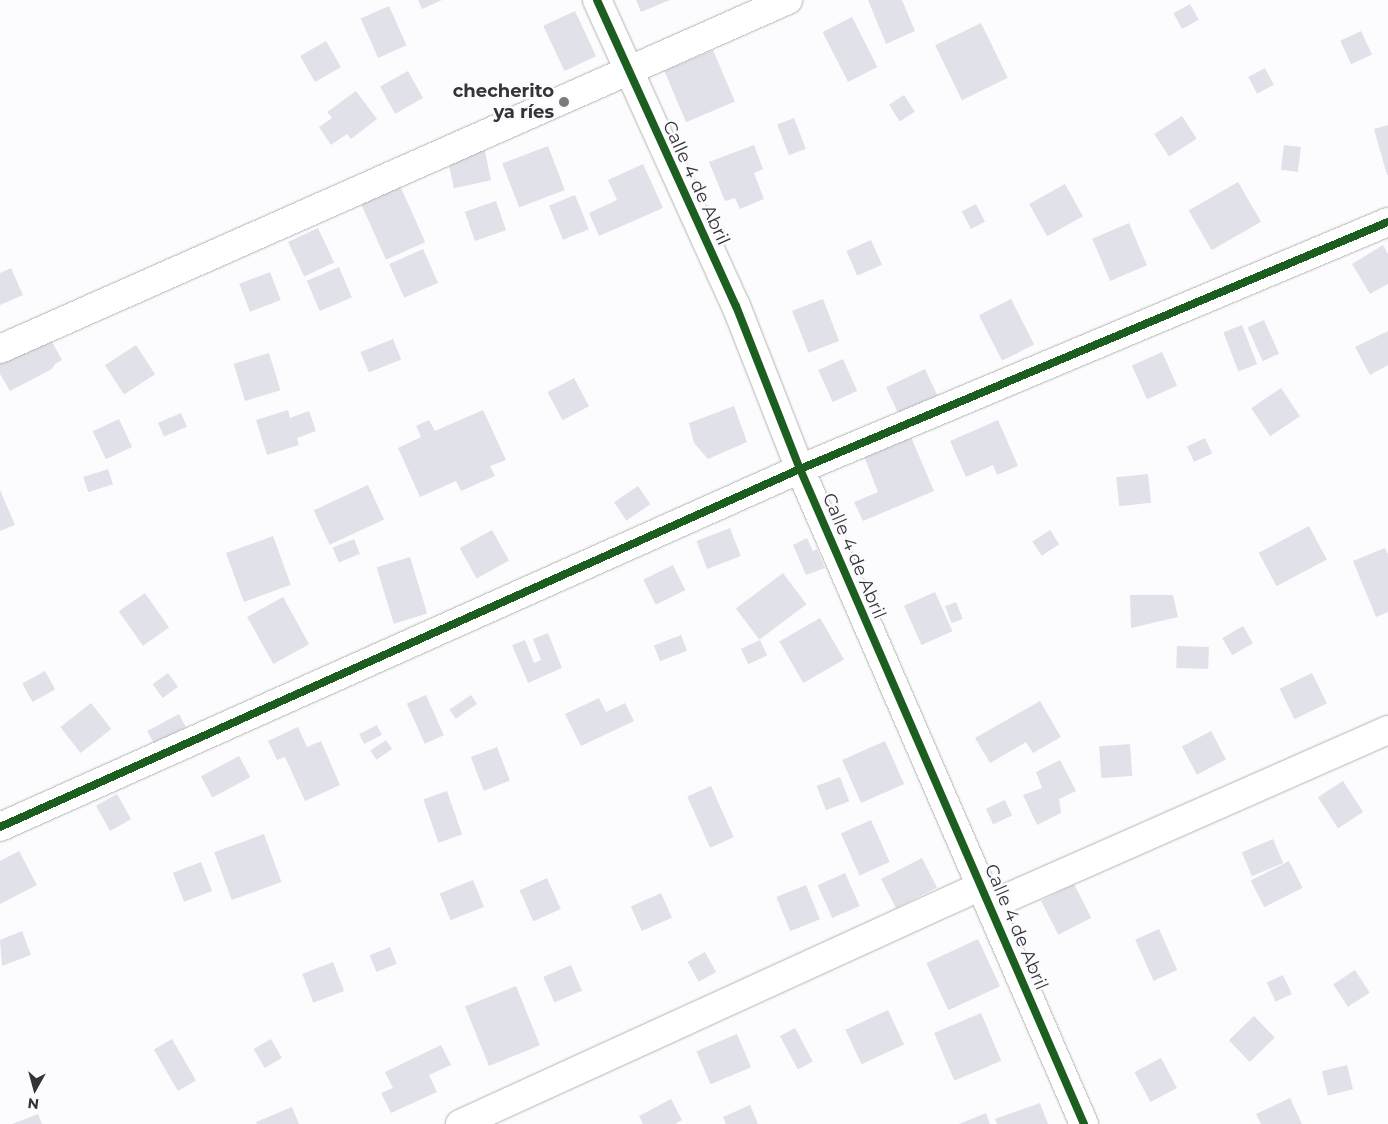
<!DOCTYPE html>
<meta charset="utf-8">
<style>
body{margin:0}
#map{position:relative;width:1388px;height:1124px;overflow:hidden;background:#fcfcfe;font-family:Montserrat,sans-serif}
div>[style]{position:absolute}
.building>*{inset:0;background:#e1e2e9;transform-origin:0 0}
.roads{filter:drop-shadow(0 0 1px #b3b3b4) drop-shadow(0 0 1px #b3b3b4)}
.minor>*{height:28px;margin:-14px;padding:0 14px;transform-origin:14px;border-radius:14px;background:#fff}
.cycleway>*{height:8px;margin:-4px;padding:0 4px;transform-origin:4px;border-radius:4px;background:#1b5e20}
.dots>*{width:14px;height:14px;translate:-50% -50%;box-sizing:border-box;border:2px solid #fbfbff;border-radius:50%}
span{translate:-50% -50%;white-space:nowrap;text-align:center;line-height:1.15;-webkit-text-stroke:4.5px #fbfbff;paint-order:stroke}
.poi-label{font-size:18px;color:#343436;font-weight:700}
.right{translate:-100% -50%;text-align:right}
.street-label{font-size:18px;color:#343436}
.north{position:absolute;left:10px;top:1064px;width:50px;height:50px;-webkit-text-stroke:4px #fbfbff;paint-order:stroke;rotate:187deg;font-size:14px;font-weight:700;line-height:20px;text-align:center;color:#343436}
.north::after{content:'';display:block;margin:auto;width:18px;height:22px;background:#343436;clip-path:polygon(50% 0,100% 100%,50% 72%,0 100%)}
</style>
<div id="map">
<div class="building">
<i style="clip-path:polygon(418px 0,442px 0,422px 9px)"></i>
<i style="clip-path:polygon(636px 0,670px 0,641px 12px)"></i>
<i style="clip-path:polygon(868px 0,902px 0,915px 31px,886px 44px)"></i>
<i style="left:1190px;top:4px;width:18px;height:19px;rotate:61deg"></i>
<i style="left:389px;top:6px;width:43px;height:31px;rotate:66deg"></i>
<i style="left:575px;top:11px;width:50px;height:35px;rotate:65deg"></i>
<i style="left:852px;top:17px;width:56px;height:33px;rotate:63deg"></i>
<i style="left:981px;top:23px;width:61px;height:51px;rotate:64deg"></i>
<i style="left:1361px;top:31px;width:26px;height:23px;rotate:65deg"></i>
<i style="left:326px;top:41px;width:30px;height:30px;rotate:60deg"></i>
<i style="left:713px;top:50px;width:56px;height:53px;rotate:67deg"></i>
<i style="left:1265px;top:68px;width:19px;height:19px;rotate:62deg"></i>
<i style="left:408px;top:71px;width:31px;height:32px;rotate:61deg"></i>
<i style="clip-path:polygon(356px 91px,377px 119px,351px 139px,347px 134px,331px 145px,319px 127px,332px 118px,327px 112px)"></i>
<i style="left:904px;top:95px;width:20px;height:18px;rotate:57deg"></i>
<i style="left:1182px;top:116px;width:27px;height:33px;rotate:57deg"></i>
<i style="left:794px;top:118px;width:33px;height:18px;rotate:69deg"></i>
<i style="clip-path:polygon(1388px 125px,1388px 175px,1387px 175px,1374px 129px)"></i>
<i style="clip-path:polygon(754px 145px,763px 169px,754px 173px,764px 199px,740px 209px,735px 198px,725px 201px,709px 162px)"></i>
<i style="left:1284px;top:145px;width:17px;height:25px;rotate:7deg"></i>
<i style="left:548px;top:146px;width:47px;height:49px;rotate:69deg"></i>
<i style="left:484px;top:147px;width:34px;height:38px;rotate:78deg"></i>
<i style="clip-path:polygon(643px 164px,663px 208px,599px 236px,589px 213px,617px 200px,608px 180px)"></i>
<i style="left:398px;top:181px;width:67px;height:43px;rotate:66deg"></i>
<i style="left:1238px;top:182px;width:46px;height:57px;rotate:60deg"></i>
<i style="left:1065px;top:184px;width:37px;height:41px;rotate:61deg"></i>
<i style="left:575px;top:195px;width:37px;height:28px;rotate:68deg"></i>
<i style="left:496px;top:201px;width:31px;height:33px;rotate:71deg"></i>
<i style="left:976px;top:204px;width:20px;height:16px;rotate:63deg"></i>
<i style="left:1129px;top:223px;width:46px;height:40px;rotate:67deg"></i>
<i style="left:318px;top:228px;width:38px;height:33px;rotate:65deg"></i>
<i style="left:871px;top:240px;width:27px;height:27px;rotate:66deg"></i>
<i style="clip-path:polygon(1383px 245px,1388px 254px,1388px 284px,1370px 294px,1352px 264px)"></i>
<i style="left:423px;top:249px;width:37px;height:37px;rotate:66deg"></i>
<i style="left:339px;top:267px;width:33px;height:35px;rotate:67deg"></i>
<i style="clip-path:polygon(11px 268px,23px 295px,0 305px,0 273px)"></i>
<i style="left:270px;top:272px;width:30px;height:33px;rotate:69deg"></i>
<i style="left:823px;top:299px;width:45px;height:33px;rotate:69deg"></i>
<i style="left:1011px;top:299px;width:51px;height:36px;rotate:63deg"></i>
<i style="left:1264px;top:320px;width:37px;height:18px;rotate:66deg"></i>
<i style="left:1242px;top:325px;width:42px;height:20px;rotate:69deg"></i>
<i style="clip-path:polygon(1388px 331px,1388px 365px,1370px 375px,1355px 347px)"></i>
<i style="clip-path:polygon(47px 333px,62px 360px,55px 364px,52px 369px,10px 391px,0 374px,0 358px)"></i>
<i style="left:393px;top:339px;width:22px;height:35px;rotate:68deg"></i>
<i style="left:136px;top:345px;width:35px;height:37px;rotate:57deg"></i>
<i style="left:1162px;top:352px;width:37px;height:33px;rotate:66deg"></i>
<i style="left:269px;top:353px;width:39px;height:37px;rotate:73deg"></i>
<i style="left:843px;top:359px;width:35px;height:27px;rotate:66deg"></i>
<i style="left:925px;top:369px;width:31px;height:43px;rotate:65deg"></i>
<i style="left:574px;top:378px;width:32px;height:30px;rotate:62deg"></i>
<i style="left:1281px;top:388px;width:34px;height:36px;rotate:56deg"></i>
<i style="clip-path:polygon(734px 406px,747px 442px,708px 459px,694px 443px,689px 423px)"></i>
<i style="clip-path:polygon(288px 410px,290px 418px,309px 411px,316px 431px,297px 438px,299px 445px,267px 455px,256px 420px)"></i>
<i style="clip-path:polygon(483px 410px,506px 460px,490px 466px,495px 476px,461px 491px,456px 481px,420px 497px,398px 448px,421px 437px,416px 426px,429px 420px,435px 431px)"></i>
<i style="left:181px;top:413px;width:15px;height:25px;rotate:67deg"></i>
<i style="left:119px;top:419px;width:31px;height:29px;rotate:65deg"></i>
<i style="clip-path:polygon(998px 420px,1018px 466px,997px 475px,993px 465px,966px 477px,950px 441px)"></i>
<i style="clip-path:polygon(911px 437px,934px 491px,863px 521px,854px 502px,878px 492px,864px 456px)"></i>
<i style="left:1205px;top:438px;width:17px;height:20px;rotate:65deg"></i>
<i style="left:108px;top:469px;width:16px;height:26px;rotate:72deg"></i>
<i style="left:1148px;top:474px;width:29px;height:32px;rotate:84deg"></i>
<i style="left:368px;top:485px;width:38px;height:60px;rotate:65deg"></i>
<i style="left:638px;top:486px;width:22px;height:29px;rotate:56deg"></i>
<i style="clip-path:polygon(0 490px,15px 525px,0 531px)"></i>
<i style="left:1309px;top:526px;width:38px;height:57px;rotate:62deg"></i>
<i style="left:730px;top:528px;width:30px;height:36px;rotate:69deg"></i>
<i style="left:492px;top:530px;width:35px;height:37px;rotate:61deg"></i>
<i style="left:1050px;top:530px;width:17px;height:21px;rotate:57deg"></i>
<i style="left:273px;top:536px;width:52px;height:50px;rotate:70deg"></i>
<i style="clip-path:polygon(807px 538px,813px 551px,817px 549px,825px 568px,806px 575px,793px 545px)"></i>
<i style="left:354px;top:539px;width:16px;height:23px;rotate:68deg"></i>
<i style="clip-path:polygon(1385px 548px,1388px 554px,1388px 612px,1376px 617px,1353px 561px)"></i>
<i style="left:410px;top:557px;width:59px;height:35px;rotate:73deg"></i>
<i style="left:673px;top:565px;width:28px;height:33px;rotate:64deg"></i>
<i style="left:783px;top:573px;width:39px;height:59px;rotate:53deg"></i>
<i style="left:935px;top:592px;width:43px;height:34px;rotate:66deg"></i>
<i style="left:145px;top:593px;width:42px;height:32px;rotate:55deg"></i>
<i style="clip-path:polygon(1130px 595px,1173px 595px,1178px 617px,1131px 628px)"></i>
<i style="left:283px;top:597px;width:54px;height:41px;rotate:61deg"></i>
<i style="left:956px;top:602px;width:18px;height:12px;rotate:68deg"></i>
<i style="left:820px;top:618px;width:48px;height:47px;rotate:60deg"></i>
<i style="left:1243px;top:626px;width:20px;height:24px;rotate:60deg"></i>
<i style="clip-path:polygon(548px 633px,562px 668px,528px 683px,512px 645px,525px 640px,534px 663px,541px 660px,533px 639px)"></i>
<i style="left:681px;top:635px;width:17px;height:29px;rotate:69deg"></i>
<i style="left:760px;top:640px;width:17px;height:21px;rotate:65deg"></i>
<i style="left:1177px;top:646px;width:32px;height:22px;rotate:2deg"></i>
<i style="left:45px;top:671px;width:21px;height:26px;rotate:61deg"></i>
<i style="left:168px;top:673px;width:17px;height:19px;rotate:54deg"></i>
<i style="left:1312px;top:673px;width:34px;height:36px;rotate:64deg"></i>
<i style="left:426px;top:695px;width:44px;height:21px;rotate:66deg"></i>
<i style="left:471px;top:695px;width:11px;height:26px;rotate:56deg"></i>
<i style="clip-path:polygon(599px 698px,606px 712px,625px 703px,634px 721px,581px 746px,565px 714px)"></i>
<i style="clip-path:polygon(1040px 701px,1061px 737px,1033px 753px,1026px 742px,990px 763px,975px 738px)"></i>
<i style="left:91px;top:703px;width:33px;height:39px;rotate:52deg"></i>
<i style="left:179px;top:714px;width:15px;height:36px;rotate:62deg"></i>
<i style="left:377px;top:725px;width:11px;height:20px;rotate:63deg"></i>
<i style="clip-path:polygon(298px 727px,307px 747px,321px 741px,340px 785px,305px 801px,285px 757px,277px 760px,268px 741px)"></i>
<i style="left:1211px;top:731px;width:32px;height:33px;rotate:62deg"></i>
<i style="left:386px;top:740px;width:11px;height:19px;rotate:56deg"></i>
<i style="left:885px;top:741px;width:47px;height:47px;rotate:66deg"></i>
<i style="left:1130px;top:744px;width:32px;height:31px;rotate:86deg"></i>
<i style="left:497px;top:747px;width:36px;height:28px;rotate:69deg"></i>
<i style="left:239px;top:756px;width:24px;height:43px;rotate:62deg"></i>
<i style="clip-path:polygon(1060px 760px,1076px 791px,1059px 799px,1061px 813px,1037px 825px,1023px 795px,1042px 788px,1036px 772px)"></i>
<i style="left:840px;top:777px;width:26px;height:25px;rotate:69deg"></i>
<i style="left:1343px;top:781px;width:37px;height:30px;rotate:57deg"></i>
<i style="left:711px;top:786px;width:56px;height:26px;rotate:66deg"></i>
<i style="left:447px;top:791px;width:46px;height:25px;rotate:71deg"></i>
<i style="left:117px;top:794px;width:29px;height:24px;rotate:61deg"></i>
<i style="left:1005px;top:800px;width:17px;height:21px;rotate:65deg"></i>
<i style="left:871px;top:820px;width:46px;height:33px;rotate:66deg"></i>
<i style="left:264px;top:834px;width:51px;height:53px;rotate:70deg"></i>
<i style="left:1273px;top:839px;width:26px;height:34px;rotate:67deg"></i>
<i style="clip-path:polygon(19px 851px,37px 885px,0 904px,0 861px)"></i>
<i style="left:922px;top:858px;width:33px;height:46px;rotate:63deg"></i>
<i style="left:1289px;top:861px;width:30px;height:43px;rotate:63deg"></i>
<i style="left:201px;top:862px;width:31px;height:30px;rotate:69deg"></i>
<i style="left:845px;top:873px;width:36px;height:30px;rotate:66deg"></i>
<i style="left:547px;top:878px;width:34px;height:30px;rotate:66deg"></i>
<i style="left:473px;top:880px;width:29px;height:36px;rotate:68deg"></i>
<i style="left:1074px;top:884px;width:38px;height:37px;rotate:63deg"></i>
<i style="left:806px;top:885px;width:37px;height:32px;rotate:68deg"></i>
<i style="left:661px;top:893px;width:27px;height:33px;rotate:66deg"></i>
<i style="left:1159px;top:929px;width:45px;height:26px;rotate:66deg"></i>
<i style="clip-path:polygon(22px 931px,31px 955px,2px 966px,0 940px)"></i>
<i style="left:978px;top:939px;width:52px;height:57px;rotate:65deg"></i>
<i style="left:390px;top:947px;width:18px;height:22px;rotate:68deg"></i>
<i style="left:705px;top:952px;width:23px;height:20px;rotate:61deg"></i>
<i style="left:333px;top:962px;width:31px;height:33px;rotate:69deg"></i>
<i style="left:571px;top:965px;width:28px;height:30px;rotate:67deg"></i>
<i style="left:1355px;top:970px;width:27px;height:26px;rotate:57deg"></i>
<i style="left:1283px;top:975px;width:21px;height:18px;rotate:65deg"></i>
<i style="left:516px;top:986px;width:64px;height:55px;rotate:68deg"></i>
<i style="left:888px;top:1010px;width:38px;height:47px;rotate:65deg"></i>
<i style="left:981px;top:1013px;width:52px;height:51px;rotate:67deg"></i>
<i style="left:1254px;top:1016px;width:30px;height:35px;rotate:46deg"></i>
<i style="left:795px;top:1028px;width:38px;height:17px;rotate:62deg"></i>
<i style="left:737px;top:1034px;width:36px;height:44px;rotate:67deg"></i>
<i style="left:172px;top:1039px;width:48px;height:21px;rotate:60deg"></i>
<i style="left:271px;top:1039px;width:22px;height:20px;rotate:60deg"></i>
<i style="clip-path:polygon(441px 1045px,451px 1065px,429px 1075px,437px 1092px,391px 1113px,381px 1093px,393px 1088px,385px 1072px)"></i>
<i style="left:1161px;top:1058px;width:34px;height:30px;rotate:62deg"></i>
<i style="left:1347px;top:1065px;width:25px;height:26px;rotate:76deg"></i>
<i style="clip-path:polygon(1290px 1098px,1302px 1124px,1261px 1124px,1256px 1114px)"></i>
<i style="clip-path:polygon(671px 1099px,682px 1120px,675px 1124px,643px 1124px,639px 1116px)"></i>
<i style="clip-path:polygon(1040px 1103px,1048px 1124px,997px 1124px,995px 1119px)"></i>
<i style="clip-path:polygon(750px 1105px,758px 1124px,726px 1124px,723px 1117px)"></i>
<i style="clip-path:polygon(292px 1107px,299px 1124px,257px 1124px,256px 1122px)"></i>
<i style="clip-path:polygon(986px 1113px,990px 1124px,959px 1124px)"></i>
<i style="clip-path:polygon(38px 1114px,42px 1124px,12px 1124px)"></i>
</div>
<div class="roads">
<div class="minor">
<i style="left:597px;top:0;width:336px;rotate:65.6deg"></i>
<i style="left:736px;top:306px;width:175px;rotate:68.6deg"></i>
<i style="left:800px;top:469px;width:714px;rotate:66.56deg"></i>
<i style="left:0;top:349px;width:862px;rotate:-23.89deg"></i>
<i style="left:0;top:827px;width:876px;rotate:-24.11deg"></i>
<i style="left:800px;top:469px;width:638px;rotate:-22.79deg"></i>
<i style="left:460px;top:1124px;width:573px;rotate:-24.55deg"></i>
<i style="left:981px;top:886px;width:21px;rotate:62deg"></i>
<i style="left:991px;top:905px;width:434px;rotate:-23.8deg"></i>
</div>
</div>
<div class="cycleway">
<i style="left:597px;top:0;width:336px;rotate:65.6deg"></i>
<i style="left:736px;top:306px;width:175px;rotate:68.6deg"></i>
<i style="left:800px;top:469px;width:714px;rotate:66.56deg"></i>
<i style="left:0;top:827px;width:876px;rotate:-24.11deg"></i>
<i style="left:800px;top:469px;width:638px;rotate:-22.79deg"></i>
</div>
<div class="dots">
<i style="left:564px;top:102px;background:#7a7a7c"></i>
</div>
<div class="poi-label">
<span class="right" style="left:554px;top:102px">checherito<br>ya ríes</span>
</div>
<div class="street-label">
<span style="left:696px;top:183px;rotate:65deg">Calle 4 de Abril</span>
<span style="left:854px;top:556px;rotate:67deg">Calle 4 de Abril</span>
<span style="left:1016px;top:927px;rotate:67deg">Calle 4 de Abril</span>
</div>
<div class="north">N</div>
</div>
